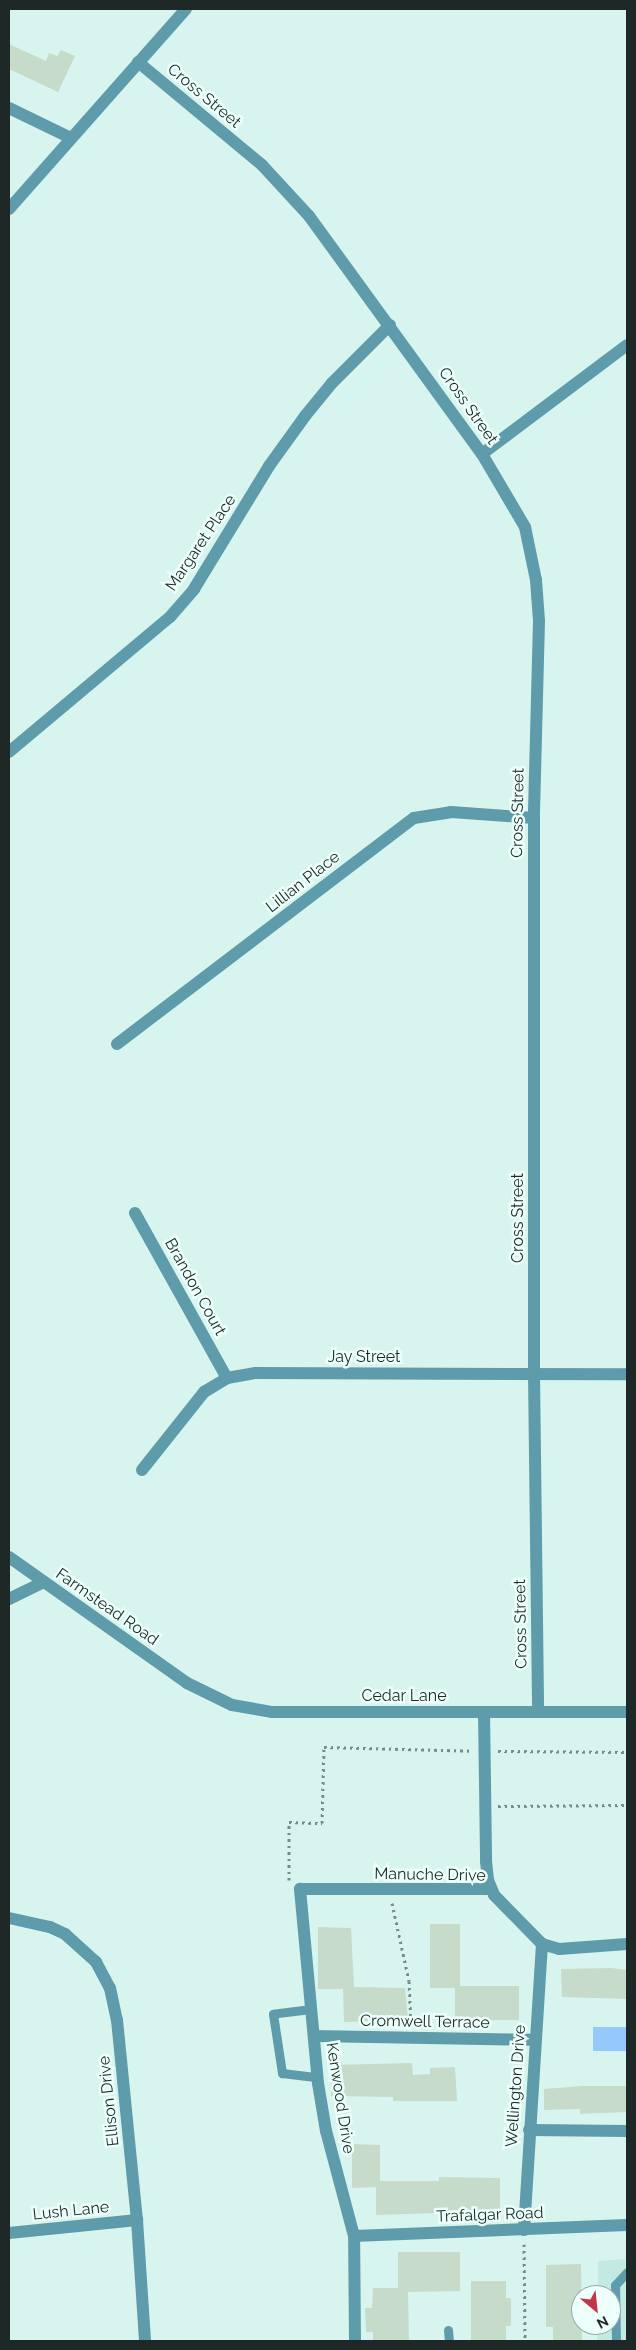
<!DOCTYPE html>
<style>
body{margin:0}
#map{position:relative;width:636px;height:2350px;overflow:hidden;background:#d7f4ef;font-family:Raleway,sans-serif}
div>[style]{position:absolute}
.built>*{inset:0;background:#c3eae2}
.water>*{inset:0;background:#95c9fd;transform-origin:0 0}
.building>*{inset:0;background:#c7dbca}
.path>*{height:3px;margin-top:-1.5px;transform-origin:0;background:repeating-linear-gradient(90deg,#778b88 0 2.5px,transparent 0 6.5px)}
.service>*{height:9px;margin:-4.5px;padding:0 4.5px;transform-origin:4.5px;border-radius:4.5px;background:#5e9cab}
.minor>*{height:12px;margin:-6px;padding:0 6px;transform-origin:6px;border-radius:6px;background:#5e9cab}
.tertiary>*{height:12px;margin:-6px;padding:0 6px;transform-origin:6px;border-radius:6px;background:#5e9cab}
span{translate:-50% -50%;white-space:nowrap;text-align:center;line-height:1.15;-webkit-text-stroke:5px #edfffb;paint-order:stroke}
.street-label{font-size:16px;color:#1e2927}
.frame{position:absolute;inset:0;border:10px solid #1e2927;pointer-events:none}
.north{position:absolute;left:571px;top:2285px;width:50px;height:50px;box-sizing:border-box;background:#edfffb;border:1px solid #9aa9a6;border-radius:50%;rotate:152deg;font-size:14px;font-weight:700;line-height:20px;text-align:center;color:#1e2927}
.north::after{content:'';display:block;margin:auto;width:18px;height:22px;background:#c4344b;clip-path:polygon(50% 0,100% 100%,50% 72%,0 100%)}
</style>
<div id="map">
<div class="built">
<i style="clip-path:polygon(625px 2240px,627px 2341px,597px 2341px,597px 2325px,611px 2325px,611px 2295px,598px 2295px,598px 2261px,625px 2259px)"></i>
</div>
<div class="water">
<i style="left:593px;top:2027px;width:34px;height:24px"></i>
</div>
<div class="building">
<i style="clip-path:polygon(9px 44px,46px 61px,49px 53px,57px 56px,61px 50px,75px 56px,58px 92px,9px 69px)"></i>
<i style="clip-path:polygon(430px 1924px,460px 1924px,460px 1986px,519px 1986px,519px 2020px,455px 2020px,455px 1988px,430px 1988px)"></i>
<i style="clip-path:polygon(318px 1927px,351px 1928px,354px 1987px,405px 1988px,408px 2020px,344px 2022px,343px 1989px,318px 1989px)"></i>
<i style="clip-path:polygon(612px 1968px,627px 1970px,627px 1999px,562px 1997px,561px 1969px)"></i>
<i style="clip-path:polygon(412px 2063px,413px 2075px,430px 2074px,430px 2068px,455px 2067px,457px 2101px,393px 2101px,393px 2097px,331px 2096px,332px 2065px)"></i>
<i style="clip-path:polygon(582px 2086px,627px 2086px,627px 2112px,580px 2114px,580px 2109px,544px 2110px,544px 2089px)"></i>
<i style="clip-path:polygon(352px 2144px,380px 2145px,380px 2181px,439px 2181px,439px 2177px,500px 2178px,500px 2211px,376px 2215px,376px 2187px,352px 2188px)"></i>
<i style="clip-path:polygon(398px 2252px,460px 2252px,460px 2291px,408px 2292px,409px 2341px,373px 2341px,373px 2332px,366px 2332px,365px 2308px,372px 2308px,373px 2288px,398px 2288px)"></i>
<i style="clip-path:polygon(581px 2264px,582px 2341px,553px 2341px,553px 2327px,546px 2327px,546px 2265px)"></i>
<i style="clip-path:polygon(471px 2281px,506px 2281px,506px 2298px,511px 2298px,511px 2326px,506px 2326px,506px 2341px,471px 2341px)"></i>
</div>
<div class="path">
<i style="left:498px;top:1751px;width:129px;rotate:0.4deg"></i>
<i style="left:498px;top:1806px;width:129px;rotate:-0.4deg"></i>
<i style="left:289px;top:1880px;width:58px;rotate:-90deg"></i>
<i style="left:289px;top:1822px;width:33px;rotate:2deg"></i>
<i style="left:322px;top:1823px;width:76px;rotate:-88.5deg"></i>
<i style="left:324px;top:1747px;width:148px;rotate:1.5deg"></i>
<i style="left:392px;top:1903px;width:80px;rotate:77.7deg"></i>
<i style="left:409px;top:1981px;width:44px;rotate:87.4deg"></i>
<i style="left:524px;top:2244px;width:97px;rotate:89.4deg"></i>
</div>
<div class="service">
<i style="left:311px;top:2009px;width:38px;rotate:173deg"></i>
<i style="left:273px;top:2014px;width:60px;rotate:81.3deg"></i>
<i style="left:282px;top:2073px;width:35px;rotate:7deg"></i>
<i style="left:448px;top:2330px;width:11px;rotate:85deg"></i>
<i style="left:616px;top:2341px;width:56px;rotate:-91deg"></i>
<i style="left:615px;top:2285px;width:18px;rotate:-47deg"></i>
</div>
<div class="minor">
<i style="left:138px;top:62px;width:161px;rotate:39.7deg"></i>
<i style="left:262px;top:165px;width:69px;rotate:47.3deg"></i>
<i style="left:309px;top:216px;width:294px;rotate:54deg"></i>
<i style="left:482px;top:454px;width:85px;rotate:59.5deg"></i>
<i style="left:525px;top:527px;width:54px;rotate:78.3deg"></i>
<i style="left:536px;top:580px;width:41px;rotate:85.8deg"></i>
<i style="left:539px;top:621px;width:197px;rotate:91.5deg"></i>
<i style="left:534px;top:818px;width:556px;rotate:90deg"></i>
<i style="left:534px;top:1374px;width:337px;rotate:89.3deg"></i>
<i style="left:9px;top:108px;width:69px;rotate:25.8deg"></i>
<i style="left:482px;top:454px;width:181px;rotate:-36.9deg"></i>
<i style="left:9px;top:752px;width:210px;rotate:-40deg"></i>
<i style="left:170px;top:617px;width:37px;rotate:-49deg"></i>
<i style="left:194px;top:589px;width:144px;rotate:-58.6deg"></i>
<i style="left:269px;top:466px;width:62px;rotate:-54.2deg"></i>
<i style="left:305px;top:416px;width:43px;rotate:-50.7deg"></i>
<i style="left:332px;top:383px;width:82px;rotate:-45deg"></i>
<i style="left:117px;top:1044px;width:373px;rotate:-37.3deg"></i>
<i style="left:414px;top:818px;width:37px;rotate:-9deg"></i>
<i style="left:451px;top:812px;width:83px;rotate:4.1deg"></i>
<i style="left:135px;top:1213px;width:189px;rotate:60.9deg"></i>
<i style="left:142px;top:1470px;width:100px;rotate:-51.5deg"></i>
<i style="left:204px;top:1392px;width:27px;rotate:-31deg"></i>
<i style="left:227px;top:1378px;width:29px;rotate:-10deg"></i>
<i style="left:256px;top:1373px;width:371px;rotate:0.2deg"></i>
<i style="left:9px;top:1557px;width:218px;rotate:35.3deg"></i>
<i style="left:187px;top:1683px;width:50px;rotate:26.1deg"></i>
<i style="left:232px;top:1705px;width:41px;rotate:9.9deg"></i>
<i style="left:272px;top:1712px;width:355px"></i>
<i style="left:9px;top:1599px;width:39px;rotate:-26deg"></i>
<i style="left:484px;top:1712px;width:149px;rotate:89.2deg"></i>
<i style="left:486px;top:1861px;width:19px;rotate:84deg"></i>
<i style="left:488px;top:1880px;width:16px;rotate:68deg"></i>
<i style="left:494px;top:1895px;width:69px;rotate:45.6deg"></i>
<i style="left:542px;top:1944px;width:18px;rotate:16deg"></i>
<i style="left:559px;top:1949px;width:68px;rotate:-4.2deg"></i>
<i style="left:9px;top:1918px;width:42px;rotate:12.4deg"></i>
<i style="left:50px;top:1927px;width:17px;rotate:25deg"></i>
<i style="left:65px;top:1934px;width:42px;rotate:42.1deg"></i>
<i style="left:96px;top:1962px;width:30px;rotate:62deg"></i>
<i style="left:110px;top:1988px;width:33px;rotate:78deg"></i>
<i style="left:117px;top:2020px;width:201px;rotate:84.3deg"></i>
<i style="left:137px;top:2220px;width:121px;rotate:86.2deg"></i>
<i style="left:314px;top:2036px;width:221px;rotate:1deg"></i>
<i style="left:529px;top:2130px;width:98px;rotate:0.6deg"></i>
<i style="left:524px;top:2230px;width:287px;rotate:-86.4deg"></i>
<i style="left:9px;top:2233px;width:129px;rotate:-5.8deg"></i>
<i style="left:354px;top:2236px;width:273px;rotate:-2.3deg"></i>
<i style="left:355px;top:2341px;width:105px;rotate:-90.5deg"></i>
<i style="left:354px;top:2236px;width:109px;rotate:-104.9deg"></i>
<i style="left:326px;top:2131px;width:49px;rotate:-99.5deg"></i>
<i style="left:318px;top:2083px;width:195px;rotate:-95.3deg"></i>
<i style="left:300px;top:1889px;width:191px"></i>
</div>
<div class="tertiary">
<i style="left:9px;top:209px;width:267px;rotate:-48.5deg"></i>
</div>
<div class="street-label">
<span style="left:204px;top:96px;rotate:40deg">Cross Street</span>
<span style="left:468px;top:406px;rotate:55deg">Cross Street</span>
<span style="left:201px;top:543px;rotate:-56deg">Margaret Place</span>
<span style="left:518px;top:813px;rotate:-89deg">Cross Street</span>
<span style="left:303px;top:882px;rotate:-38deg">Lillian Place</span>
<span style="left:518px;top:1218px;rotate:-90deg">Cross Street</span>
<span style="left:195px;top:1287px;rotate:61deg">Brandon Court</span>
<span style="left:364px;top:1357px">Jay Street</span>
<span style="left:107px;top:1607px;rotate:35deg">Farmstead Road</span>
<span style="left:521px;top:1624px;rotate:-91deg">Cross Street</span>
<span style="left:404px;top:1696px">Cedar Lane</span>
<span style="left:430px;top:1875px;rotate:1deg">Manuche Drive</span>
<span style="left:425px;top:2022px;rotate:1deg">Cromwell Terrace</span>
<span style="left:516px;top:2086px;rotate:-86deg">Wellington Drive</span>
<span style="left:340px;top:2098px;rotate:81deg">Kenwood Drive</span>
<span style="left:109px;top:2101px;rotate:-96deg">Ellison Drive</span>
<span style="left:71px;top:2211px;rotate:-6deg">Lush Lane</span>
<span style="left:490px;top:2215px;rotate:-2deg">Trafalgar Road</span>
</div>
<div class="frame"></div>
<div class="north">N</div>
</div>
